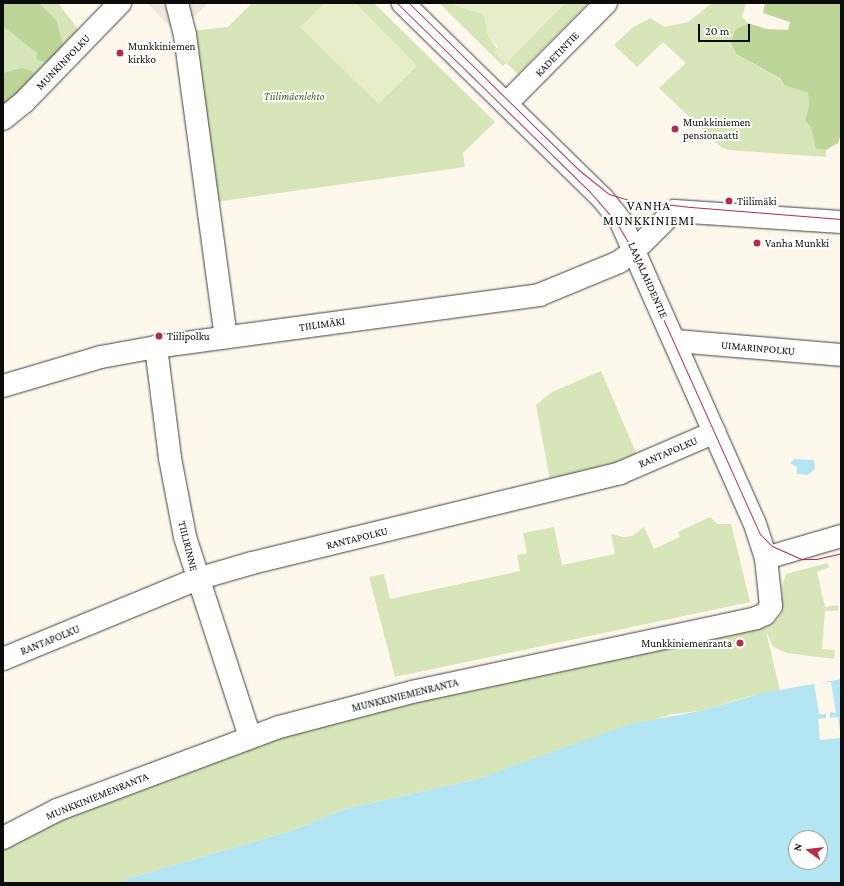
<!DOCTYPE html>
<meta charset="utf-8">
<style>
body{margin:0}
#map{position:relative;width:844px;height:886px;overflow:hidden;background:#fef7ec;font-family:"Crimson Pro",serif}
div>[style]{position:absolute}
.green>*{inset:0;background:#d7e6b8}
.forest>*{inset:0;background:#bed599}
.pitch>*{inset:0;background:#e7edc9}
.plaza>*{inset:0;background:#ede6dc}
.water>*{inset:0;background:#b4e5f2}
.pier>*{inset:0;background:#fef7ec}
.roads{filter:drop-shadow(0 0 1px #3f3f3f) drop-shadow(0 0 1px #3f3f3f)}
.minor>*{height:22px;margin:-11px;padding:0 11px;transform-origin:11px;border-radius:11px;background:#fff}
.tram>*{height:1px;margin:-0.5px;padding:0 0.5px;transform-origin:0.5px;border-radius:0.5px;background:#b22d49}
.dots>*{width:11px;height:11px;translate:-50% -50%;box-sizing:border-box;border:2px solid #fff;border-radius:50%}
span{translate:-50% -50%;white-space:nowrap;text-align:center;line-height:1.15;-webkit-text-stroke:4px #fff;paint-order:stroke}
.poi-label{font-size:11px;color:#0c0c0c}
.left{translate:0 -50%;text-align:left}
.right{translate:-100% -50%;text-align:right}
.street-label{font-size:11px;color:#0c0c0c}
.park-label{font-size:11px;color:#385f21;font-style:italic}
.quarter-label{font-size:13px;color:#0c0c0c;letter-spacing:1px}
.frame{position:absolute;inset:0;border:4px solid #0c0c0c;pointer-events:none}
.north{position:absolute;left:788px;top:830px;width:40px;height:40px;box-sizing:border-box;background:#fff;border:1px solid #9e9e9e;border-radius:50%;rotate:285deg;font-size:11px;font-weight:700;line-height:16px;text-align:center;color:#0c0c0c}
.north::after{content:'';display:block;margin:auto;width:14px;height:18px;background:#b22d49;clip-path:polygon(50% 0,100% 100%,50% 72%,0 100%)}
.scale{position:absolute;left:698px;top:24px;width:52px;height:18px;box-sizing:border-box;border:2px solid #0c0c0c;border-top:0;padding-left:5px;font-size:12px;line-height:14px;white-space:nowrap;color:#0c0c0c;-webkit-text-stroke:3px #fff;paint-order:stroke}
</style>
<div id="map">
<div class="green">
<i style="clip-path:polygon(3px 3px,58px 3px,80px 32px,3px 109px)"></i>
<i style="clip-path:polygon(252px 3px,374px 3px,495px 122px,463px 153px,465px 167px,215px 202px,191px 31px,228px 27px)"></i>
<i style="clip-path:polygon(439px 3px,450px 3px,484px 15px,488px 35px,506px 63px,565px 3px,588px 3px,518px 74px,506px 63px,503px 66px)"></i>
<i style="clip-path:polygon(712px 3px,746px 3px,742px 17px,748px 23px,735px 30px,731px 43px,736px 54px,781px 80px,784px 85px,808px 93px,809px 106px,805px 120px,811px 128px,816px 149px,826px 150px,826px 157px,728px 150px,721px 147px,659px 88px,686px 63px,663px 42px,637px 67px,614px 45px,632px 28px,650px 18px,665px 27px,688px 22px)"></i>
<i style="clip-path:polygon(601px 371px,637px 455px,597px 470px,550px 480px,536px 405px,552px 392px)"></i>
<i style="clip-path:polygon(710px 517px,718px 524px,731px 524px,750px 602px,395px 677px,369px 577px,384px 574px,390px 599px,520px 571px,517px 555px,527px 553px,523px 533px,554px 527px,562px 565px,615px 554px,611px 534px,624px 537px,632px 536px,644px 527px,654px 549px,680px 537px,678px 532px)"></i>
<i style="clip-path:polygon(827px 563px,829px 567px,817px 572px,825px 607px,838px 605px,838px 611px,825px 611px,822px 649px,835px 650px,834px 659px,787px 653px,773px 647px,766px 631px,780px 691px,750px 696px,700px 711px,672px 714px,477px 779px,341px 810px,297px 829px,127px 879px,120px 883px,3px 883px,3px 844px,60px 818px,227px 753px,414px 700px,765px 627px,776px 621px,782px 613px,782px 586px,786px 574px)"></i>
</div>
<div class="forest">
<i style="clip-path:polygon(3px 3px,39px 3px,56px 20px,64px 48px,49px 63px,37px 60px,37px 53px,3px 26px)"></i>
<i style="clip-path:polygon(765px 3px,841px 3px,841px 134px,838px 143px,826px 150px,816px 149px,811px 128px,805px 120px,809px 106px,808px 93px,784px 85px,781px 79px,736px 54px,731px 43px,735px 30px,748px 23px,766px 29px,788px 30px,790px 22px,763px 13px)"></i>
<i style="clip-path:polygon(22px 68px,32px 71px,35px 77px,3px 109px,3px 73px)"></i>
</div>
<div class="pitch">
<i style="clip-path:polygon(325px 3px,356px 3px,417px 66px,378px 104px,300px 27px)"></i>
<i style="clip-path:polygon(450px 3px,565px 3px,506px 63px,494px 52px,498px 47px,488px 35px,484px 15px)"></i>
</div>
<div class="plaza">
<i style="clip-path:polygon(147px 3px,208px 3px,177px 34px)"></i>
</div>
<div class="water">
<i style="clip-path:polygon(794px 459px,814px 460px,815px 469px,808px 475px,797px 474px,797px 467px,790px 463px)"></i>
<i style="clip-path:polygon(evenodd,841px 679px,841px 883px,120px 883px,127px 879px,297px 829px,341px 810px,477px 779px,630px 724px,700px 711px,763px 693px,841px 679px,796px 838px,820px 838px,820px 862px,796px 862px,796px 838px)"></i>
</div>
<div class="pier">
<i style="clip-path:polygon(831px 682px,836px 713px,830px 712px,830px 718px,838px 717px,841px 738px,820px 740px,818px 719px,826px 718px,826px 714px,819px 714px,814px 683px)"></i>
</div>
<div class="roads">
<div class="minor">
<i style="left:177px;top:3px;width:33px;rotate:76deg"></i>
<i style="left:185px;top:35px;width:305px;rotate:82.3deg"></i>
<i style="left:506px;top:104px;width:142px;rotate:-45.3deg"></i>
<i style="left:3px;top:119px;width:27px;rotate:-39deg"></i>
<i style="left:24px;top:102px;width:138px;rotate:-45.9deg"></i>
<i style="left:675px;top:341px;width:167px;rotate:4.8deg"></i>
<i style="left:156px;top:347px;width:112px;rotate:82.8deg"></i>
<i style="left:170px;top:458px;width:80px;rotate:79.2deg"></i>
<i style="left:185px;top:537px;width:210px;rotate:72deg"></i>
<i style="left:3px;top:386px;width:102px;rotate:-16.5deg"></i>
<i style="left:101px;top:357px;width:56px;rotate:-10.3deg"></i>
<i style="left:156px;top:347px;width:387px;rotate:-7.7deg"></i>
<i style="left:539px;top:295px;width:87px;rotate:-22.4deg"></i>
<i style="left:619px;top:262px;width:20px;rotate:-37deg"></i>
<i style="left:635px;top:250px;width:55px;rotate:-45deg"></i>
<i style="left:674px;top:211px;width:167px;rotate:3.8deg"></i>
<i style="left:766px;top:558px;width:78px;rotate:-16.3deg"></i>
<i style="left:3px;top:659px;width:210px;rotate:-22.4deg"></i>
<i style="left:197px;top:579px;width:57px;rotate:-16.2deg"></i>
<i style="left:252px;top:563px;width:379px;rotate:-13.7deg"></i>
<i style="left:620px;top:473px;width:103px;rotate:-23.3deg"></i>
<i style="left:3px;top:838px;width:61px;rotate:-27.4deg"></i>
<i style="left:57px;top:810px;width:237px;rotate:-20.5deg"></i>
<i style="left:279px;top:727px;width:138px;rotate:-14.7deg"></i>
<i style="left:412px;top:692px;width:352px;rotate:-12.1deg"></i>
<i style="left:756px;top:618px;width:10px;rotate:-24deg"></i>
<i style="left:765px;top:614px;width:10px;rotate:-53deg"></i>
<i style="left:771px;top:606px;width:48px;rotate:-95.9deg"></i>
<i style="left:766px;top:558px;width:38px;rotate:-108deg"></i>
<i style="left:754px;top:522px;width:330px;rotate:-113.9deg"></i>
<i style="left:620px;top:220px;width:28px;rotate:-129deg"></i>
<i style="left:602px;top:198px;width:279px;rotate:-135.6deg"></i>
</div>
</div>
<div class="tram">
<i style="left:397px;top:3px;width:270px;rotate:44.4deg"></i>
<i style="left:590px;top:192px;width:40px;rotate:49deg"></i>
<i style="left:616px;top:222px;width:27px;rotate:59deg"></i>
<i style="left:630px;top:245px;width:317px;rotate:65.8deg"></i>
<i style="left:760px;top:534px;width:17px;rotate:45deg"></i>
<i style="left:772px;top:546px;width:32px;rotate:24deg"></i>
<i style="left:801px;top:559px;width:15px"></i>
<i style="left:816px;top:559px;width:26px;rotate:-13deg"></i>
<i style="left:409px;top:3px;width:238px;rotate:44.5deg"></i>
<i style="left:579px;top:170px;width:38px;rotate:39deg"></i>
<i style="left:609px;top:194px;width:21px;rotate:17deg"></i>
<i style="left:629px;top:200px;width:62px;rotate:6.4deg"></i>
<i style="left:691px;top:207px;width:150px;rotate:4.6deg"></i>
</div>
<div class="dots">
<i style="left:120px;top:53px;background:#b22d49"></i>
<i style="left:675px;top:129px;background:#b22d49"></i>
<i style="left:729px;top:201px;background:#b22d49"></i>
<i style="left:757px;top:243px;background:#b22d49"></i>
<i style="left:159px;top:336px;background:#b22d49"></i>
<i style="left:740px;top:643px;background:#b22d49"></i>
</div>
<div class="poi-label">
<span class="left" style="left:128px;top:53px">Munkkiniemen<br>kirkko</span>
<span class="left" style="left:683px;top:129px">Munkkiniemen<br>pensionaatti</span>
<span class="left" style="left:737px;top:201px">Tiilimäki</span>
<span class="left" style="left:765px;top:243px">Vanha Munkki</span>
<span class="left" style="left:167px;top:336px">Tiilipolku</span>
<span class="right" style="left:732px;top:643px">Munkkiniemenranta</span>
</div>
<div class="street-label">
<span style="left:557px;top:54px;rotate:-46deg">KADETINTIE</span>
<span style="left:63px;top:62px;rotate:-46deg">MUNKINPOLKU</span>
<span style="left:648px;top:280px;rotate:66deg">LAAJALAHDENTIE</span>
<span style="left:322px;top:324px;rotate:-8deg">TIILIMÄKI</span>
<span style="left:758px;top:348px;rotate:5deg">UIMARINPOLKU</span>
<span style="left:668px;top:452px;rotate:-23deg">RANTAPOLKU</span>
<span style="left:357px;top:538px;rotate:-14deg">RANTAPOLKU</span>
<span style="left:188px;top:546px;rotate:76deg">TIILIRINNE</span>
<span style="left:50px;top:640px;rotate:-22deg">RANTAPOLKU</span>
<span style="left:405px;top:695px;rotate:-14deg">MUNKKINIEMENRANTA</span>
<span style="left:97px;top:796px;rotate:-22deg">MUNKKINIEMENRANTA</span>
</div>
<div class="park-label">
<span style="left:294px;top:96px">Tiilimäenlehto</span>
</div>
<div class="quarter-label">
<span style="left:649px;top:214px">VANHA<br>MUNKKINIEMI</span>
</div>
<div class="frame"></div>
<div class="north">N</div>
<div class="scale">20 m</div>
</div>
